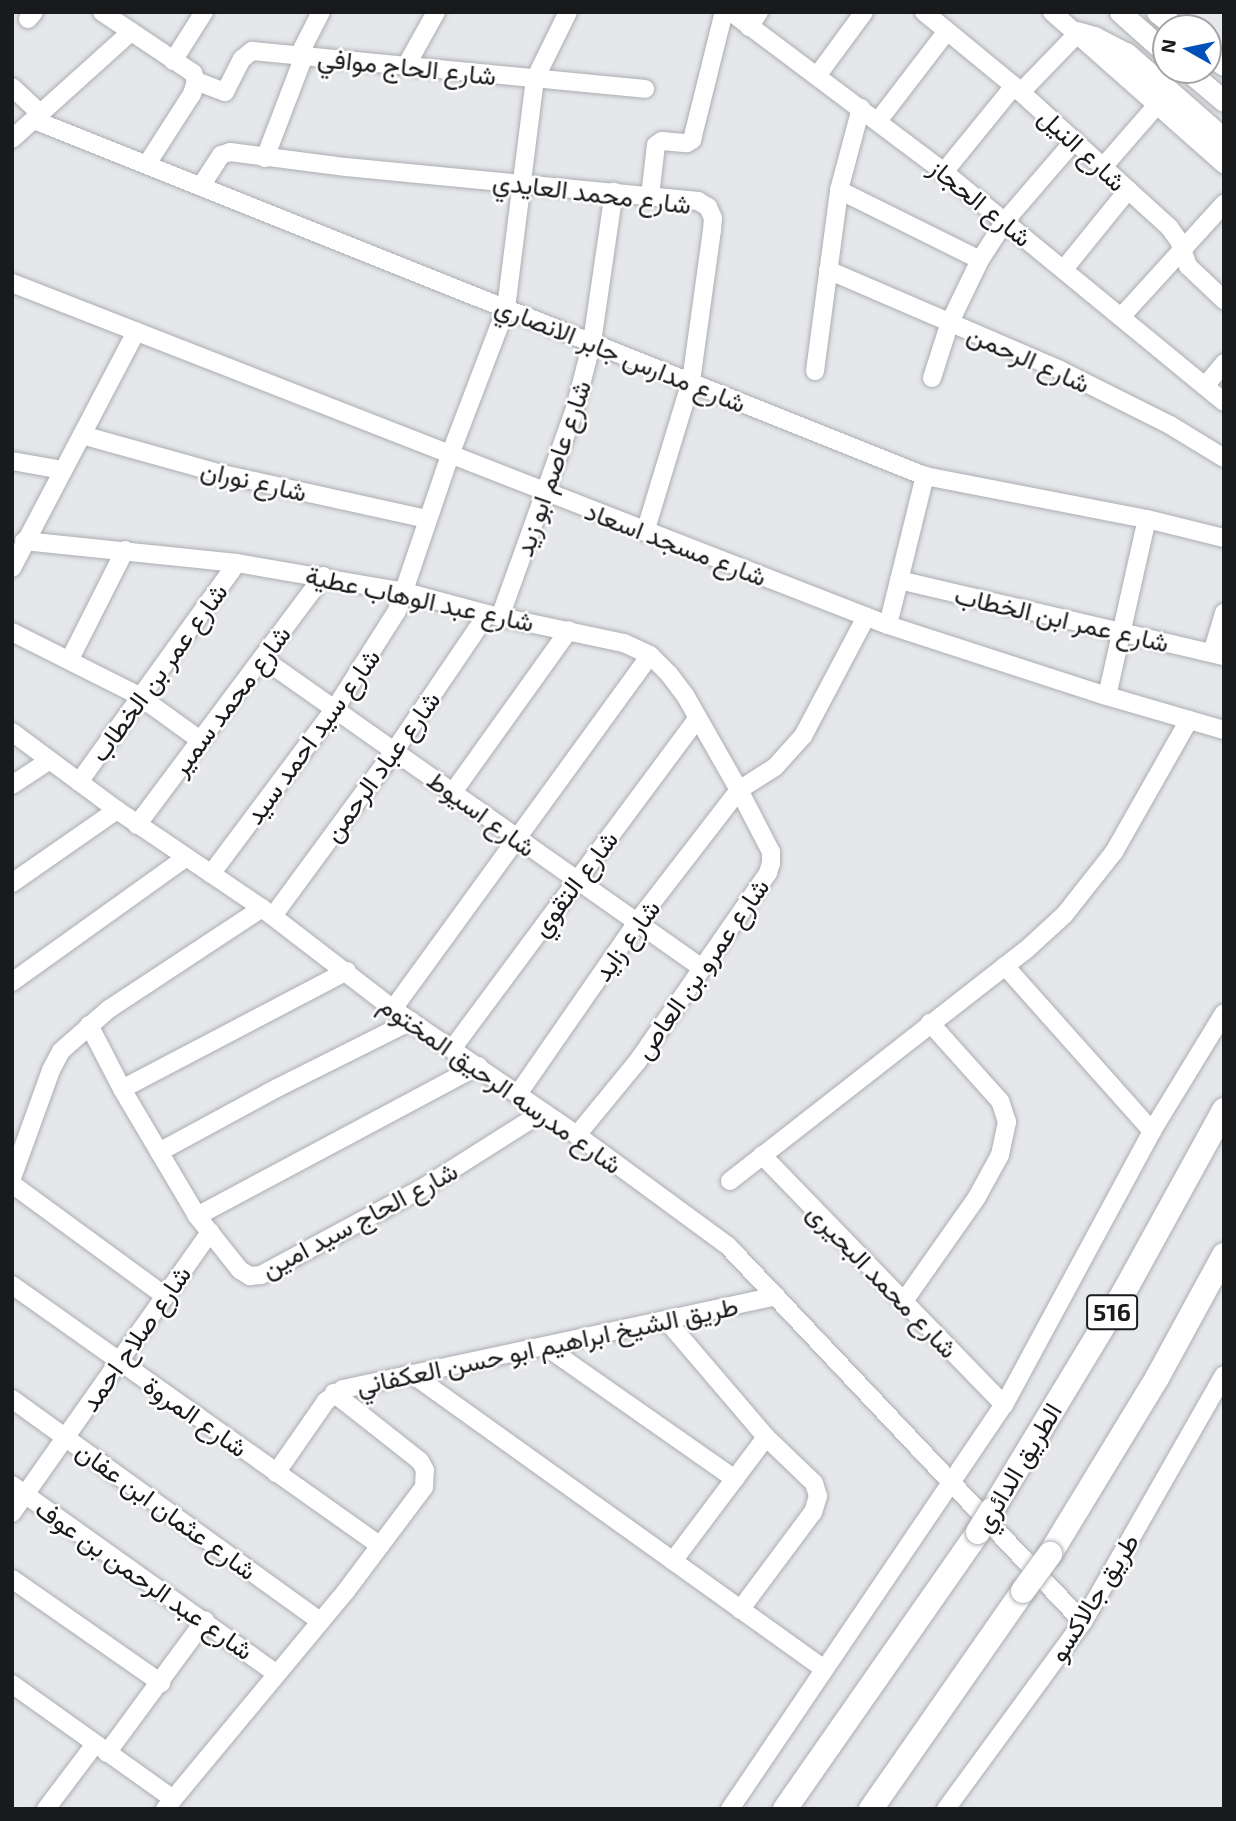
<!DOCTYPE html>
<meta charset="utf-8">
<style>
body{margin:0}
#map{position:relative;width:1236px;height:1821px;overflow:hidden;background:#e5e7eb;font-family:"Exo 2",Vazirmatn,sans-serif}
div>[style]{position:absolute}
.roads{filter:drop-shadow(0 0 2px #abadb1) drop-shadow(0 0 2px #abadb1)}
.minor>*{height:18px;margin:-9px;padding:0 9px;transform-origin:9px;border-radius:9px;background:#fff}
.major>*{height:21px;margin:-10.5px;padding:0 10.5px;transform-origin:10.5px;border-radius:10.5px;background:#fff}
.highway>*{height:24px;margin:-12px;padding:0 12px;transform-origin:12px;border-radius:12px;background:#fff}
.bridges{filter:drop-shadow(0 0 2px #abadb1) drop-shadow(0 0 2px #abadb1)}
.highway-bridge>*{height:24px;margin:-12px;padding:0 12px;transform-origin:12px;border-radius:12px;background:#fff}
span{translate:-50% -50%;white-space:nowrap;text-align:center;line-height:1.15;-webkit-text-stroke:5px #fff;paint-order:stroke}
.shield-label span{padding:2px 5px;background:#fff;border:2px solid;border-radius:5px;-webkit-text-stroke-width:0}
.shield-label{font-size:24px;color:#191a1b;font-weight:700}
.street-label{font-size:26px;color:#191a1b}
.frame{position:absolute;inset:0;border:14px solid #191a1b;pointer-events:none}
.north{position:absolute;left:1152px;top:14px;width:70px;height:70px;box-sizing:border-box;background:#fff;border:2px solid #a3a3a4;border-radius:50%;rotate:279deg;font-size:19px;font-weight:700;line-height:28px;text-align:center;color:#191a1b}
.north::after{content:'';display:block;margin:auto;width:24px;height:32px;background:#0050ba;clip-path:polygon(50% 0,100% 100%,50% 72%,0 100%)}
</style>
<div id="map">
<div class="roads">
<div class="minor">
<i style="left:102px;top:12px;width:110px;rotate:33.8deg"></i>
<i style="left:193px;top:73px;width:9px;rotate:69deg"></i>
<i style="left:731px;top:12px;width:266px;rotate:36.9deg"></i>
<i style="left:944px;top:172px;width:362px;rotate:39.4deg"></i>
<i style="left:924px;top:12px;width:117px;rotate:39.4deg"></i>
<i style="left:1014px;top:86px;width:210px;rotate:42.3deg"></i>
<i style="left:1169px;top:227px;width:17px;rotate:54deg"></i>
<i style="left:1179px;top:241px;width:27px;rotate:70deg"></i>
<i style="left:1188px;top:266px;width:50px;rotate:43.4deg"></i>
<i style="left:1052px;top:12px;width:230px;rotate:41.5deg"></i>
<i style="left:28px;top:19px;width:9px;rotate:-49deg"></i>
<i style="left:749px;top:27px;width:18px;rotate:-56deg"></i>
<i style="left:299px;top:55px;width:48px;rotate:-62.9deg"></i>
<i style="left:173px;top:61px;width:58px;rotate:-57.7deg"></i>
<i style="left:406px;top:66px;width:62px;rotate:-60.9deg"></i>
<i style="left:817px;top:76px;width:79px;rotate:-53.7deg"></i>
<i style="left:196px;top:81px;width:31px;rotate:21deg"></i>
<i style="left:225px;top:92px;width:37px;rotate:-63deg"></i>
<i style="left:242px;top:59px;width:13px;rotate:-39deg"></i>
<i style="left:252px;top:51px;width:395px;rotate:5.5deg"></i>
<i style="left:12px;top:87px;width:40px;rotate:43deg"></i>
<i style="left:1021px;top:92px;width:81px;rotate:-46deg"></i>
<i style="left:34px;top:120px;width:959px;rotate:21.78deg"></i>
<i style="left:925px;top:476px;width:226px;rotate:11deg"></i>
<i style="left:1147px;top:519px;width:79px;rotate:13.9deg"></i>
<i style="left:878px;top:121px;width:113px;rotate:-52.5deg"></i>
<i style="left:12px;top:139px;width:160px;rotate:-42deg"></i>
<i style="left:265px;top:158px;width:109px;rotate:-69.1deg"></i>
<i style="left:147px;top:164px;width:83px;rotate:-57.3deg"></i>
<i style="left:192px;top:94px;width:14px;rotate:-73deg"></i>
<i style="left:1103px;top:167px;width:81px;rotate:-49deg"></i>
<i style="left:944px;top:172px;width:111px;rotate:-50.9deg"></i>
<i style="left:201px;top:186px;width:37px;rotate:-57deg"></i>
<i style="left:221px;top:155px;width:9px;rotate:-18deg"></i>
<i style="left:230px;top:152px;width:117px;rotate:7.4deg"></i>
<i style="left:346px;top:167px;width:354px;rotate:5.5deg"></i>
<i style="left:698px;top:201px;width:12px;rotate:31deg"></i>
<i style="left:708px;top:207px;width:12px;rotate:66deg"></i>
<i style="left:713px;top:218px;width:12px;rotate:95deg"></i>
<i style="left:712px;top:230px;width:152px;rotate:97.9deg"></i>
<i style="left:691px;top:381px;width:158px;rotate:106.9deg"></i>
<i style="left:839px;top:190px;width:157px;rotate:26.4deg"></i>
<i style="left:650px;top:196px;width:51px;rotate:-83.3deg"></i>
<i style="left:656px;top:145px;width:7px;rotate:-34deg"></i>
<i style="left:662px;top:141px;width:25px;rotate:5deg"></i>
<i style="left:687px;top:143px;width:6px;rotate:-31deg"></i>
<i style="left:692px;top:140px;width:132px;rotate:-76deg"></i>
<i style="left:1064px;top:269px;width:102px;rotate:-51deg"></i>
<i style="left:828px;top:270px;width:253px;rotate:23.3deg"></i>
<i style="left:1060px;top:370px;width:123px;rotate:26.6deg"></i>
<i style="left:1170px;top:425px;width:63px;rotate:31.4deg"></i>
<i style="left:12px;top:283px;width:940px;rotate:21.33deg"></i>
<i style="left:888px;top:625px;width:230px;rotate:18deg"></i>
<i style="left:1107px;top:696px;width:122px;rotate:16.2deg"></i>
<i style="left:1121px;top:317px;width:153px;rotate:-47.7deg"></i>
<i style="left:815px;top:371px;width:183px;rotate:-82.4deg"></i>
<i style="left:839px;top:190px;width:85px;rotate:-75deg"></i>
<i style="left:932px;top:378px;width:59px;rotate:-72.2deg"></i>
<i style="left:950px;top:322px;width:69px;rotate:-64.2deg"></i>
<i style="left:980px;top:260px;width:46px;rotate:-57.3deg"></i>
<i style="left:1005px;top:221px;width:106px;rotate:-49.2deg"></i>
<i style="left:1205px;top:386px;width:30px;rotate:-50deg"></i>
<i style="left:82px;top:435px;width:141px;rotate:15.6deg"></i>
<i style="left:218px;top:473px;width:215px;rotate:12.4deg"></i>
<i style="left:12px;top:461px;width:52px;rotate:10deg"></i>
<i style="left:24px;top:541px;width:214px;rotate:5.9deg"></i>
<i style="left:237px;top:563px;width:170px;rotate:9.8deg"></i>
<i style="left:405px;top:592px;width:85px;rotate:15deg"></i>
<i style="left:487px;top:614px;width:140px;rotate:12deg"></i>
<i style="left:624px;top:643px;width:29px;rotate:25deg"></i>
<i style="left:650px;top:655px;width:27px;rotate:45deg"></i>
<i style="left:669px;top:674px;width:26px;rotate:53deg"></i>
<i style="left:685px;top:695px;width:109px;rotate:60.4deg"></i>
<i style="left:739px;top:790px;width:70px;rotate:62.7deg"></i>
<i style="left:771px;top:852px;width:11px;rotate:90deg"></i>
<i style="left:771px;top:863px;width:10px;rotate:107deg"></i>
<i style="left:768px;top:873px;width:230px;rotate:124.7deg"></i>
<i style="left:637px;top:1062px;width:94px;rotate:129.4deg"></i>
<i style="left:12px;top:568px;width:267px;rotate:-62.3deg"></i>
<i style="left:899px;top:580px;width:334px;rotate:13.2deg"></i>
<i style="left:500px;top:617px;width:218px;rotate:-70.2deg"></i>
<i style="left:574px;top:412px;width:72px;rotate:-75.6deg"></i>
<i style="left:592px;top:342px;width:152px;rotate:-81.7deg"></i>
<i style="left:888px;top:625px;width:154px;rotate:-76.1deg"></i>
<i style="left:12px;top:632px;width:142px;rotate:26.7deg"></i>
<i style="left:139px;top:696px;width:75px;rotate:35.8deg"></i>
<i style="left:1212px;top:653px;width:42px;rotate:-73.3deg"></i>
<i style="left:262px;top:658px;width:538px;rotate:35.17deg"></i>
<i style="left:70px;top:659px;width:122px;rotate:-63.2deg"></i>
<i style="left:1107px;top:696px;width:181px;rotate:-77.3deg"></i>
<i style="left:12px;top:732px;width:131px;rotate:36.6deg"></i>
<i style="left:117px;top:810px;width:175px;rotate:34.1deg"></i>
<i style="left:262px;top:908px;width:165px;rotate:37.6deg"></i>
<i style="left:393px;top:1009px;width:223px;rotate:34.4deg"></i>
<i style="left:577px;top:1135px;width:187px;rotate:36.3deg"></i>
<i style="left:728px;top:1246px;width:517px;rotate:46.65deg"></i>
<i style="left:79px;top:782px;width:270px;rotate:-54.2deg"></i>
<i style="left:12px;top:785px;width:45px;rotate:-33.3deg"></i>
<i style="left:453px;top:792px;width:199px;rotate:-54.4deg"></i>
<i style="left:137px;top:825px;width:311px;rotate:-53.2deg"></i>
<i style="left:211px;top:874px;width:209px;rotate:-53.2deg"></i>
<i style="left:336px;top:707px;width:114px;rotate:-57.6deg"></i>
<i style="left:397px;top:611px;width:165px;rotate:-71.2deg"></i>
<i style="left:450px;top:455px;width:157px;rotate:-69.1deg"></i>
<i style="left:506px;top:308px;width:231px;rotate:-82.8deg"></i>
<i style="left:535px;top:79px;width:75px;rotate:-63.8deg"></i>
<i style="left:12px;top:883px;width:128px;rotate:-34.8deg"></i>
<i style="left:273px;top:916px;width:206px;rotate:-53.7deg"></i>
<i style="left:395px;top:750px;width:164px;rotate:-55.9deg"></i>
<i style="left:1005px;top:966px;width:221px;rotate:48.3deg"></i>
<i style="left:12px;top:982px;width:213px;rotate:-35.6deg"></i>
<i style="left:393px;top:1009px;width:437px;rotate:-54deg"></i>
<i style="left:89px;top:1025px;width:72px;rotate:62.7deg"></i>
<i style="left:122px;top:1089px;width:147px;rotate:59.4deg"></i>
<i style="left:197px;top:1216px;width:69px;rotate:51.5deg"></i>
<i style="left:240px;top:1270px;width:12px;rotate:31deg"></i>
<i style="left:250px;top:1276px;width:11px;rotate:-5deg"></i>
<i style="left:261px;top:1275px;width:182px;rotate:-28.3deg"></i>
<i style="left:421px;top:1189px;width:144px;rotate:-32.3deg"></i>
<i style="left:452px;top:1049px;width:412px;rotate:-53.4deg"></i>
<i style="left:122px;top:1089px;width:254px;rotate:-27.7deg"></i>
<i style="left:518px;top:1094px;width:209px;rotate:-55.3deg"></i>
<i style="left:637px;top:922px;width:167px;rotate:-52.3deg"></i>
<i style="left:739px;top:790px;width:43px;rotate:-32.6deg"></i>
<i style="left:775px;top:767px;width:42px;rotate:-47.9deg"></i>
<i style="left:803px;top:736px;width:135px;rotate:-62.1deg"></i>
<i style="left:159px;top:1152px;width:134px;rotate:-28.5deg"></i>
<i style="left:277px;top:1088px;width:150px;rotate:-26.6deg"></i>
<i style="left:762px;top:1155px;width:348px;rotate:45.9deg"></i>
<i style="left:12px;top:1178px;width:115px;rotate:-70.1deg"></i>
<i style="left:51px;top:1070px;width:21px;rotate:-62deg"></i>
<i style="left:61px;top:1051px;width:64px;rotate:-41.2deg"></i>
<i style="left:109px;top:1009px;width:183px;rotate:-33.4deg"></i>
<i style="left:730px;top:1181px;width:375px;rotate:-38deg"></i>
<i style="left:1026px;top:950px;width:53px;rotate:-42.7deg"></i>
<i style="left:1065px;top:914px;width:79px;rotate:-51.7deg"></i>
<i style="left:1114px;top:852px;width:152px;rotate:-60.4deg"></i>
<i style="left:12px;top:1184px;width:190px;rotate:36.2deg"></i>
<i style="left:197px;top:1216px;width:319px;rotate:-28.1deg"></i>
<i style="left:12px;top:1285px;width:451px;rotate:35.3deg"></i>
<i style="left:904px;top:1301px;width:127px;rotate:-54.9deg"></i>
<i style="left:977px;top:1197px;width:48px;rotate:-61.3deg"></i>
<i style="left:1000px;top:1155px;width:34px;rotate:-78deg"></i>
<i style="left:1007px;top:1122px;width:22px;rotate:-108deg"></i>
<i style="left:1000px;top:1101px;width:105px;rotate:-131.9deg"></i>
<i style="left:667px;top:1321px;width:153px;rotate:49.5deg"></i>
<i style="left:766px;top:1437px;width:66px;rotate:43.8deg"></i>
<i style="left:814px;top:1483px;width:14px;rotate:73deg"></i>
<i style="left:818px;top:1496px;width:17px;rotate:107deg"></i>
<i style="left:813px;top:1512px;width:122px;rotate:126.7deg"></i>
<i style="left:545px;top:1346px;width:232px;rotate:35deg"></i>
<i style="left:412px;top:1374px;width:507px;rotate:35.6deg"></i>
<i style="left:12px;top:1399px;width:380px;rotate:35.8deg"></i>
<i style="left:276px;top:1473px;width:88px;rotate:-55.2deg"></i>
<i style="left:326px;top:1401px;width:21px;rotate:-35deg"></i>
<i style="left:343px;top:1389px;width:443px;rotate:-12.1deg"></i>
<i style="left:12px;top:1485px;width:325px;rotate:35.5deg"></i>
<i style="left:12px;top:1513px;width:344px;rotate:-54.8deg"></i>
<i style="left:673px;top:1561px;width:155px;rotate:-53.1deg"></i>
<i style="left:12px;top:1579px;width:182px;rotate:34.9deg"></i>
<i style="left:12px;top:1684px;width:198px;rotate:35.5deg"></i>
<i style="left:107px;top:1753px;width:165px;rotate:-53.6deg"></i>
<i style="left:46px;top:1809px;width:81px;rotate:-53deg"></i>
<i style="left:165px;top:1809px;width:283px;rotate:-50.3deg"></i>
<i style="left:346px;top:1591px;width:130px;rotate:-53.1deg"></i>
<i style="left:424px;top:1487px;width:17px;rotate:-87deg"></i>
<i style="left:425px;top:1470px;width:10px;rotate:-119deg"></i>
<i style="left:420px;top:1461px;width:110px;rotate:-141.7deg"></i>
<i style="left:730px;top:1809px;width:488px;rotate:-55.9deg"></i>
<i style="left:1004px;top:1405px;width:311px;rotate:-61.6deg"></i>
<i style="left:1152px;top:1131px;width:138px;rotate:-58.6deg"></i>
<i style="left:946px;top:1809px;width:232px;rotate:-53.8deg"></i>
<i style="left:1083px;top:1622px;width:284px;rotate:-60.3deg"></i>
</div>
<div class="major">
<i style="left:1120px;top:12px;width:62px;rotate:41.7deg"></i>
<i style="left:1157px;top:12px;width:26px;rotate:39deg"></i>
<i style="left:1208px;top:53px;width:20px;rotate:37deg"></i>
<i style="left:1187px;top:70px;width:48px;rotate:40deg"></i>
</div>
<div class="highway">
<i style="left:1077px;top:34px;width:18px;rotate:16deg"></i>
<i style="left:1094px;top:39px;width:36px;rotate:27deg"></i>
<i style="left:1126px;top:55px;width:130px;rotate:41.3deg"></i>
<i style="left:992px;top:1510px;width:255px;rotate:-58.8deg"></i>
<i style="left:1124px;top:1292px;width:208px;rotate:-61.2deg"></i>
<i style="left:1050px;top:1554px;width:206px;rotate:-58.7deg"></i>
<i style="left:1157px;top:1378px;width:140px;rotate:-61.4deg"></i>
<i style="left:785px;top:1809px;width:338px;rotate:-55.1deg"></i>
<i style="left:871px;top:1809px;width:266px;rotate:-55.1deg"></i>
</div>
</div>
<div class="bridges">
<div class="highway-bridge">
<i style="left:978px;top:1532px;width:26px;rotate:-58deg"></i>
<i style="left:1023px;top:1591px;width:46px;rotate:-53.9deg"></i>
</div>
</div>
<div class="shield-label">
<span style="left:1112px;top:1312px">516</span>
</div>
<div class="street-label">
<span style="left:407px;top:66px;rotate:6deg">شارع الحاج موافي</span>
<span style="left:1083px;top:149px;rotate:43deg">شارع النيل</span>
<span style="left:592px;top:192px;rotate:7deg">شارع محمد العايدي</span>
<span style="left:981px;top:202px;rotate:39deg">شارع الحجاز</span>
<span style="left:621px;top:354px;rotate:22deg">شارع مدارس جابر الانصاري</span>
<span style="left:1029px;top:358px;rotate:24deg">شارع الرحمن</span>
<span style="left:552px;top:468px;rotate:-71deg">شارع عاصم ابو زيد</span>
<span style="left:254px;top:480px;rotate:13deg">شارع نوران</span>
<span style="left:676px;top:543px;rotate:21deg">شارع مسجد اسعاد</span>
<span style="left:420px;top:598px;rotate:12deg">شارع عبد الوهاب عطية</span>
<span style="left:1062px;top:618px;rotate:13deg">شارع عمر ابن الخطاب</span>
<span style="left:158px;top:672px;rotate:-54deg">شارع عمر بن الخطاب</span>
<span style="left:230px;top:700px;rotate:-53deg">شارع محمد سمير</span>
<span style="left:312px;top:736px;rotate:-54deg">شارع سيد احمد سيد</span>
<span style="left:381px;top:766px;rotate:-54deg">شارع عباد الرحمن</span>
<span style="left:482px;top:813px;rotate:36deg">شارع اسيوط</span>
<span style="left:574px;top:883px;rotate:-53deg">شارع التقوي</span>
<span style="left:626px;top:940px;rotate:-54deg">شارع زايد</span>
<span style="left:701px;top:968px;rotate:-55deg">شارع عمرو بن العاص</span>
<span style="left:501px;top:1084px;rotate:35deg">شارع مدرسه الرحيق المختوم</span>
<span style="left:359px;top:1219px;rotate:-28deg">شارع الحاج سيد امين</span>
<span style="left:883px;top:1280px;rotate:46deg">شارع محمد البحيرى</span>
<span style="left:135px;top:1338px;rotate:-55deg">شارع صلاح احمد</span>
<span style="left:547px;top:1345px;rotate:-12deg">طريق الشيخ ابراهيم ابو حسن العكفاني</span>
<span style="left:196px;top:1416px;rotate:35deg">شارع المروة</span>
<span style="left:1017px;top:1467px;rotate:-59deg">الطريق الدائري</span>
<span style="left:167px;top:1510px;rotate:36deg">شارع عثمان ابن عفان</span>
<span style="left:145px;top:1579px;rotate:35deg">شارع عبد الرحمن بن عوف</span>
<span style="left:1093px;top:1597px;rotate:-58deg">طريق جالاكسو</span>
</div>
<div class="frame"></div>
<div class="north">N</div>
</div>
